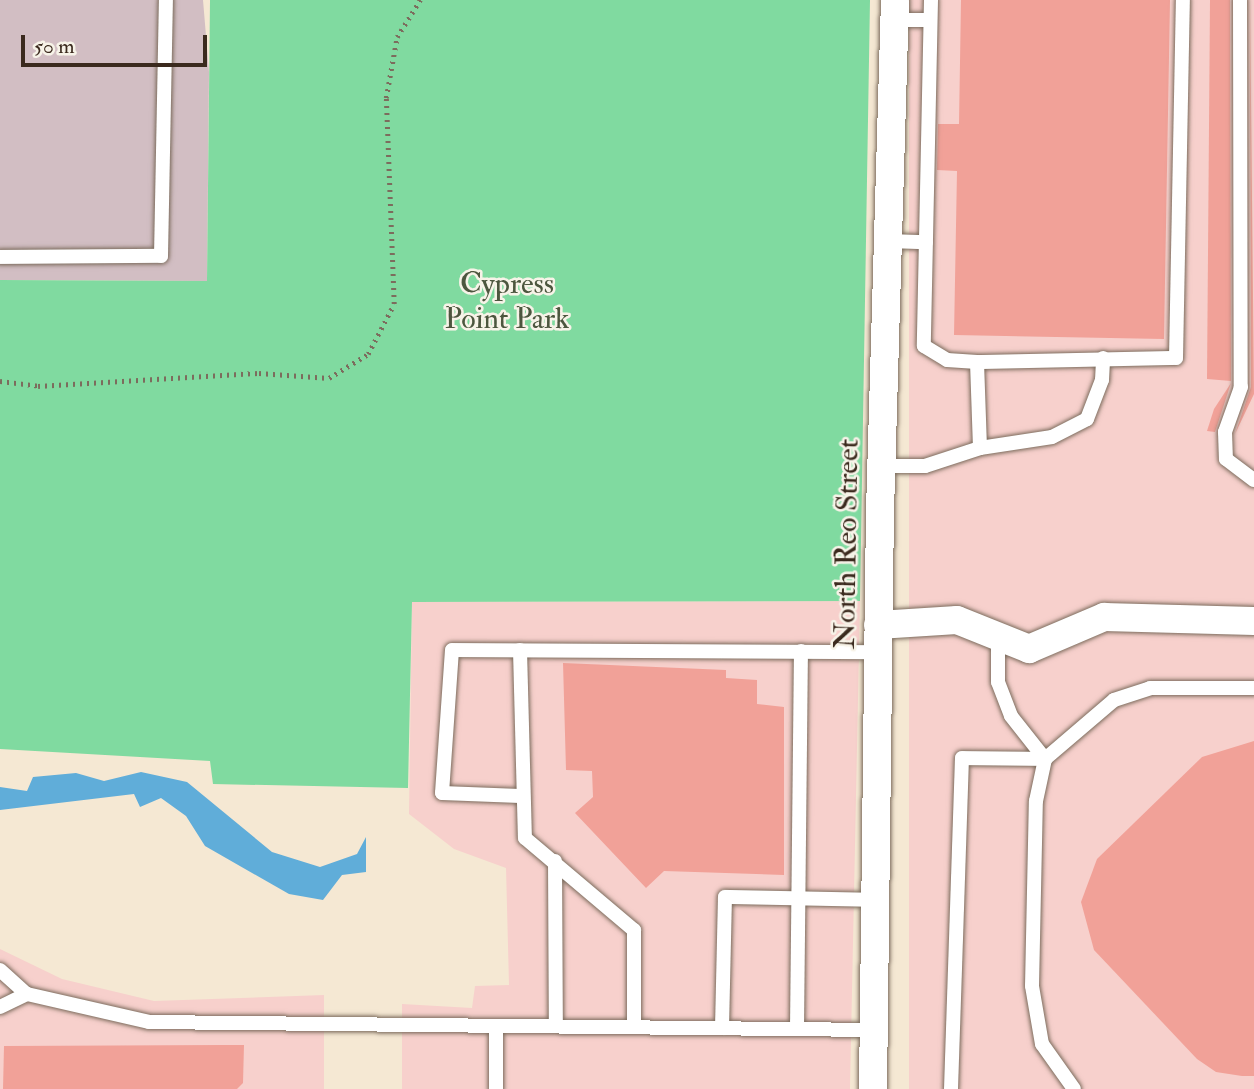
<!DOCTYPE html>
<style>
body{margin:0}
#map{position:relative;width:1254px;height:1089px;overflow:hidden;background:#f5e8d3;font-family:"IM FELL Double Pica",serif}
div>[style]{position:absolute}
.built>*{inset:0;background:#f7d0cc;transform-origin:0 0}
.industrial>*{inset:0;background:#d2bec3}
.green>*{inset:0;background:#80daa0}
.water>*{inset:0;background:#60add9}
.building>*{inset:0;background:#f1a198}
.path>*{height:4.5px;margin-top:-2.25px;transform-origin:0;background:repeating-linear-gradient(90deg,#7c6c5d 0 2px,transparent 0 7px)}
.roads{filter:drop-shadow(0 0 2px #7c6c5d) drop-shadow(0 0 2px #7c6c5d)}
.lane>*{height:14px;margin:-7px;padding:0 7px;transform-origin:7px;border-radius:7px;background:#fff}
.street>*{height:28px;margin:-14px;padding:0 14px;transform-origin:14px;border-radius:14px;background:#fff}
span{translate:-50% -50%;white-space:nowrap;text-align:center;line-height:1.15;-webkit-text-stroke:5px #f7f3e8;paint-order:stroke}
.park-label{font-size:30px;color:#4c563e}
.street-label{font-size:30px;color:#3b2a1e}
.scale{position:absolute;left:21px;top:35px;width:186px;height:32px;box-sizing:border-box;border:4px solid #3b2a1e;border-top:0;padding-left:9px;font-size:21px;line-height:24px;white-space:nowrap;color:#3b2a1e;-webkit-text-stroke:5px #f7f3e8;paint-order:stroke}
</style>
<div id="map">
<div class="built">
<i style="left:909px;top:0;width:345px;height:1089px"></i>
<i style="clip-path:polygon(860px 601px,850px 1089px,402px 1089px,402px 1004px,472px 1008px,475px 986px,509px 985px,506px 868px,454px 849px,409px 814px,412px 602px)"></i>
<i style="clip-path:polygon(0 949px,62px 979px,154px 1001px,324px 995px,324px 1089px,0 1089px)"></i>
</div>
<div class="industrial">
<i style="clip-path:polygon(0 0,203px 0,209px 72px,207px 281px,0 280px)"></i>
</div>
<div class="green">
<i style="clip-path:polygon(210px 0,870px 0,860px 601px,412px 602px,408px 788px,213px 784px,210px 761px,0 749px,0 280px,207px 281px)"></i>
</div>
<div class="water">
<i style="clip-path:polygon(141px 772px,187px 782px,272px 852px,320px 867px,357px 854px,366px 837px,366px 872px,342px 875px,323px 900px,289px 894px,205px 846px,186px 816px,161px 798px,140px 807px,134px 794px,0 810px,0 787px,27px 791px,33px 777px,76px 773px,104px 781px)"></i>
</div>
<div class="building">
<i style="clip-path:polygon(961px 0,1170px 0,1164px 339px,954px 335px,957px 171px,937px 170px,938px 124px,959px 124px)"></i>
<i style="clip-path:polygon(1210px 0,1230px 0,1231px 381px,1207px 379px)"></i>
<i style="clip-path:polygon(1250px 0,1254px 394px,1235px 434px,1251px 387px)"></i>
<i style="clip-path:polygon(1231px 383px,1215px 432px,1207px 431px,1214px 409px)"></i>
<i style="clip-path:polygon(563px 663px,726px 670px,726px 678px,757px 680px,757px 704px,784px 707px,784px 875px,664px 871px,646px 888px,575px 813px,593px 797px,592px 771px,566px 770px)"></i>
<i style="clip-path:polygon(1254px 741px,1254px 1076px,1242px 1076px,1216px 1072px,1197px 1059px,1094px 950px,1081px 902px,1097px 859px,1202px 757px)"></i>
<i style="clip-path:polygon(223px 1045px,244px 1045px,243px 1083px,237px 1089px,3px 1089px,4px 1046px)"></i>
</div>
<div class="path">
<i style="left:0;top:381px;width:38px;rotate:7deg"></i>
<i style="left:38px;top:386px;width:221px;rotate:-3.4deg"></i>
<i style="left:259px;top:373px;width:70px;rotate:4.1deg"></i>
<i style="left:329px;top:378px;width:46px;rotate:-31.6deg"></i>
<i style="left:368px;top:354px;width:56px;rotate:-62.5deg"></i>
<i style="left:394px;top:304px;width:206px;rotate:-92.2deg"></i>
<i style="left:386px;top:98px;width:62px;rotate:-79.8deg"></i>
<i style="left:397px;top:37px;width:44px;rotate:-58.1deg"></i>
</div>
<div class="roads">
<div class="lane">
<i style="left:931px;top:0;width:346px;rotate:91.2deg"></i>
<i style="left:924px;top:346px;width:27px;rotate:31deg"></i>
<i style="left:947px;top:360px;width:30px;rotate:4deg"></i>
<i style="left:977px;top:362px;width:199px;rotate:-1.2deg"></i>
<i style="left:1176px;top:358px;width:358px;rotate:-88.9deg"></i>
<i style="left:1240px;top:0;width:387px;rotate:89.9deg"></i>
<i style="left:1241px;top:387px;width:48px;rotate:109.6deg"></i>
<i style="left:1225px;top:432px;width:27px;rotate:88deg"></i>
<i style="left:1226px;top:459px;width:35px;rotate:37deg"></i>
<i style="left:895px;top:20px;width:34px"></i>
<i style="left:888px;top:241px;width:38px;rotate:2deg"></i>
<i style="left:0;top:257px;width:161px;rotate:-0.4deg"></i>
<i style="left:161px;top:256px;width:256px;rotate:-88.9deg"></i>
<i style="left:980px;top:448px;width:73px;rotate:-8.7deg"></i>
<i style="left:1052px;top:437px;width:39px;rotate:-27deg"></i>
<i style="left:1087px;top:419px;width:42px;rotate:-69deg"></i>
<i style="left:1102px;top:380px;width:22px;rotate:-87deg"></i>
<i style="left:881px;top:466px;width:44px"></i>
<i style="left:925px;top:466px;width:58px;rotate:-18.1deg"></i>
<i style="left:980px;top:448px;width:86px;rotate:-92deg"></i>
<i style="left:998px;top:635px;width:47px;rotate:90deg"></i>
<i style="left:998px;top:682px;width:36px;rotate:69deg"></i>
<i style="left:1011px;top:716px;width:55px;rotate:51.7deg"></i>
<i style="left:520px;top:650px;width:188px;rotate:88.5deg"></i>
<i style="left:525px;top:838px;width:143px;rotate:40.2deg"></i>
<i style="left:634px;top:930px;width:97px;rotate:90deg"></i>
<i style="left:520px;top:796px;width:78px;rotate:-177.8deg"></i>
<i style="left:442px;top:793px;width:143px;rotate:-86deg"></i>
<i style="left:452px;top:650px;width:426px;rotate:0.3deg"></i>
<i style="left:555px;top:861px;width:165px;rotate:89.7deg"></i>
<i style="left:0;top:970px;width:36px;rotate:42deg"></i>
<i style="left:27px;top:994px;width:125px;rotate:12.9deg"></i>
<i style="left:149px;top:1022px;width:725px;rotate:0.63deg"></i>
<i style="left:0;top:1007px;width:30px;rotate:-26deg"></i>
<i style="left:722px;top:1028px;width:131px;rotate:-88.7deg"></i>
<i style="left:725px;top:897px;width:150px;rotate:1.1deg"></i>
<i style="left:797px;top:1029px;width:378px;rotate:-89.4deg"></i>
<i style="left:496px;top:1089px;width:63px;rotate:-90deg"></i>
<i style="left:951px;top:1089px;width:331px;rotate:-88.1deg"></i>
<i style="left:962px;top:758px;width:83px;rotate:0.7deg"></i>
<i style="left:1074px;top:1089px;width:55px;rotate:-125.4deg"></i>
<i style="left:1042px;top:1044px;width:59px;rotate:-99.8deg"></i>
<i style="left:1032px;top:986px;width:185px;rotate:-88.8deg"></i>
<i style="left:1036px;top:801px;width:43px;rotate:-77.9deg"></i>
<i style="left:1045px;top:759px;width:91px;rotate:-40.5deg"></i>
<i style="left:1114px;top:700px;width:38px;rotate:-18deg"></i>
<i style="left:1150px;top:688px;width:104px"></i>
</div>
<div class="street">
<i style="left:878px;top:625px;width:79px;rotate:-3.6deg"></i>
<i style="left:957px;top:620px;width:78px;rotate:21.9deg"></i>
<i style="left:1029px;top:649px;width:82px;rotate:-23.1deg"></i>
<i style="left:1104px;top:617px;width:150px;rotate:1.5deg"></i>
<i style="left:873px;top:1089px;width:578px;rotate:-89.31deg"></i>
<i style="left:880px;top:511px;width:511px;rotate:-88.32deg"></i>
</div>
</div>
<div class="park-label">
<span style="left:507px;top:301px">Cypress<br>Point Park</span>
</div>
<div class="street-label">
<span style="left:847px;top:544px;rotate:-89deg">North Reo Street</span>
</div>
<div class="scale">50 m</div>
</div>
